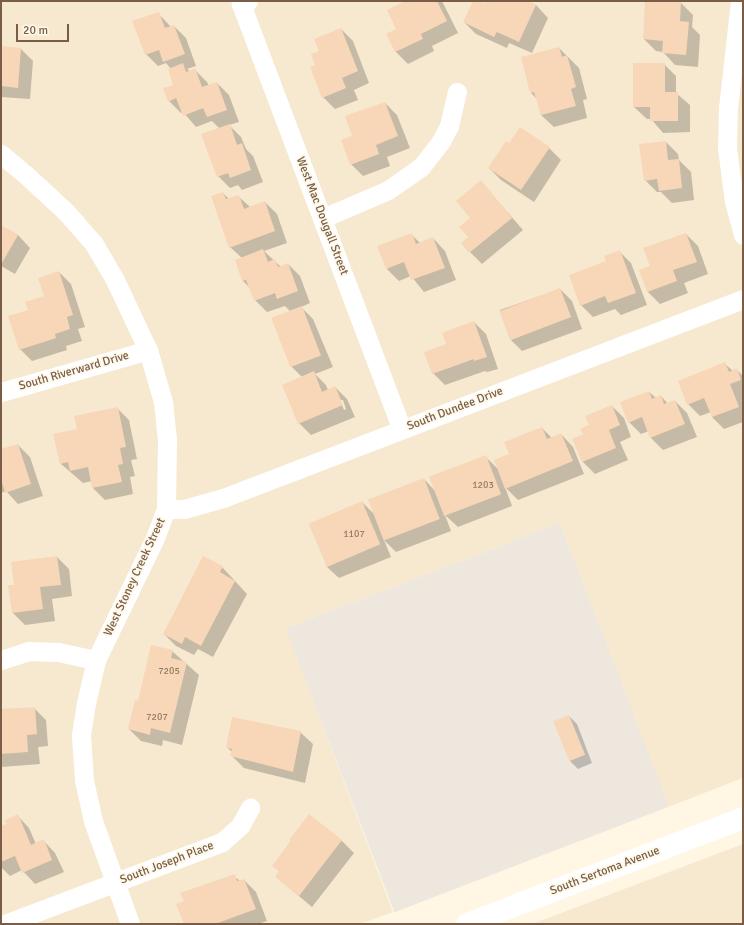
<!DOCTYPE html>
<style>
body{margin:0}
#map{position:relative;width:744px;height:925px;overflow:hidden;background:#fff6e3;font-family:Signika,sans-serif}
div>[style]{position:absolute}
.residential>*{inset:0;background:#f7e9d0}
.industrial>*{inset:0;background:#ede7de;transform-origin:0 0}
.shadow>*{inset:0;background:#0003}
.building>*{inset:0;background:#f7d7b7;transform-origin:0 0}
.street>*{height:19px;margin:-9.5px;padding:0 9.5px;transform-origin:9.5px;border-radius:9.5px;background:#fff}
.secondary>*{height:22px;margin:-11px;padding:0 11px;transform-origin:11px;border-radius:11px;background:#fff}
span{translate:-50% -50%;white-space:nowrap;text-align:center;line-height:1.15;-webkit-text-stroke:3.5px #fff9eb;paint-order:stroke}
.number-label{font-size:10px;color:#987c62}
.number-label span{-webkit-text-stroke-width:0}
.street-label{font-size:12px;color:#795d46}
.frame{position:absolute;inset:0;border:2px solid #795d46;pointer-events:none}
.scale{position:absolute;left:16px;top:24px;width:53px;height:18px;box-sizing:border-box;border:2px solid #795d46;border-top:0;padding-left:5px;font-size:12px;line-height:14px;white-space:nowrap;color:#795d46;-webkit-text-stroke:3px #fff9eb;paint-order:stroke}
</style>
<div id="map">
<div class="residential">
<i style="clip-path:polygon(1px 1px,743px 1px,743px 778px,668px 807px,560px 523px,286px 628px,393px 912px,360px 924px,1px 924px)"></i>
<i style="clip-path:polygon(743px 844px,743px 924px,532px 924px)"></i>
</div>
<div class="industrial">
<i style="left:560px;top:523px;width:304px;height:294px;rotate:69deg"></i>
</div>
<div class="shadow">
<i style="clip-path:polygon(407px 1px,442px 1px,458px 33px,432px 46px,434px 51px,408px 64px,396px 52px,388px 34px,397px 29px)"></i>
<i style="clip-path:polygon(474px 1px,485px 4px,487px 1px,526px 1px,536px 5px,548px 18px,532px 53px,509px 43px,507px 48px,476px 34px,464px 22px)"></i>
<i style="clip-path:polygon(646px 1px,681px 3px,693px 15px,692px 27px,700px 35px,698px 67px,675px 65px,663px 52px,656px 51px,644px 39px)"></i>
<i style="clip-path:polygon(158px 13px,171px 27px,174px 26px,186px 38px,196px 66px,187px 69px,190px 71px,195px 70px,207px 82px,209px 86px,217px 83px,229px 95px,239px 122px,229px 125px,241px 137px,246px 149px,253px 156px,263px 182px,242px 190px,238px 185px,230px 188px,218px 176px,220px 129px,212px 121px,196px 127px,183px 112px,181px 113px,169px 101px,175px 85px,171px 69px,166px 63px,158px 66px,146px 54px)"></i>
<i style="clip-path:polygon(341px 29px,353px 41px,369px 83px,354px 90px,358px 100px,335px 109px,323px 97px,320px 51px)"></i>
<i style="clip-path:polygon(1px 47px,21px 49px,33px 61px,30px 99px,1px 97px)"></i>
<i style="clip-path:polygon(559px 48px,579px 68px,587px 99px,583px 100px,587px 118px,554px 127px,541px 115px,537px 99px,531px 93px)"></i>
<i style="clip-path:polygon(664px 64px,676px 76px,676px 93px,690px 105px,690px 132px,663px 133px,651px 119px,647px 119px,634px 107px)"></i>
<i style="clip-path:polygon(385px 103px,397px 115px,410px 148px,387px 157px,390px 166px,363px 176px,351px 164px,354px 137px)"></i>
<i style="clip-path:polygon(666px 142px,678px 154px,679px 160px,691px 172px,694px 200px,672px 203px,661px 192px,657px 192px,645px 180px)"></i>
<i style="clip-path:polygon(549px 148px,561px 160px,534px 202px,501px 180px,489px 168px)"></i>
<i style="clip-path:polygon(481px 182px,523px 230px,482px 264px,470px 252px,472px 219px)"></i>
<i style="clip-path:polygon(evenodd,223px 193px,229px 199px,238px 196px,250px 207px,265px 202px,277px 214px,287px 243px,264px 251px,281px 267px,288px 264px,300px 276px,310px 303px,301px 307px,313px 319px,333px 367px,315px 374px,326px 385px,328px 390px,335px 387px,347px 399px,355px 417px,311px 435px,299px 423px,302px 377px,292px 367px,291px 312px,285px 306px,267px 312px,255px 300px,250px 288px,243px 281px,236px 260px,242px 258px,230px 247px,223px 193px,340px 400px,343px 400px,346px 409px,344px 410px,340px 400px)"></i>
<i style="clip-path:polygon(1px 226px,18px 235px,30px 248px,15px 274px,1px 266px)"></i>
<i style="clip-path:polygon(411px 234px,420px 243px,433px 238px,445px 251px,456px 280px,424px 292px,411px 276px,399px 281px,387px 269px)"></i>
<i style="clip-path:polygon(686px 234px,698px 246px,708px 274px,684px 283px,688px 293px,660px 304px,648px 292px,651px 267px)"></i>
<i style="clip-path:polygon(619px 251px,631px 263px,647px 305px,621px 315px,615px 309px,593px 317px,581px 305px,607px 262px)"></i>
<i style="clip-path:polygon(59px 272px,71px 284px,85px 327px,78px 329px,82px 341px,66px 346px,67px 350px,32px 361px,20px 349px,29px 310px,45px 297px)"></i>
<i style="clip-path:polygon(560px 289px,572px 301px,582px 329px,522px 351px,510px 339px,500px 310px)"></i>
<i style="clip-path:polygon(474px 322px,486px 334px,498px 369px,487px 372px,485px 371px,445px 385px,433px 373px,447px 345px)"></i>
<i style="clip-path:polygon(725px 364px,733px 371px,737px 370px,743px 376px,743px 422px,724px 429px,712px 417px,711px 412px,700px 416px,688px 404px)"></i>
<i style="clip-path:polygon(649px 392px,656px 398px,661px 396px,668px 404px,675px 401px,687px 413px,697px 437px,663px 450px,651px 438px,649px 431px,641px 434px,629px 422px)"></i>
<i style="clip-path:polygon(612px 406px,624px 418px,631px 437px,620px 442px,628px 460px,595px 474px,583px 462px,574px 439px,584px 435px,590px 426px)"></i>
<i style="clip-path:polygon(117px 408px,129px 420px,137px 459px,131px 460px,135px 476px,130px 477px,133px 494px,105px 500px,93px 488px,92px 481px,83px 483px,61px 464px,78px 430px)"></i>
<i style="clip-path:polygon(542px 428px,552px 438px,561px 434px,573px 447px,584px 474px,518px 500px,505px 487px,512px 506px,458px 527px,445px 515px,451px 531px,396px 552px,384px 540px,391px 557px,339px 578px,326px 566px,362px 502px,375px 515px,424px 479px,436px 492px,485px 456px,498px 469px,510px 454px)"></i>
<i style="clip-path:polygon(18px 445px,30px 457px,43px 496px,18px 504px,6px 491px,1px 493px,1px 450px)"></i>
<i style="clip-path:polygon(57px 557px,69px 569px,72px 596px,52px 599px,55px 621px,25px 625px,13px 613px,9px 586px,15px 585px)"></i>
<i style="clip-path:polygon(222px 567px,247px 594px,213px 657px,198px 649px,194px 655px,176px 646px,164px 634px)"></i>
<i style="clip-path:polygon(172px 651px,199px 675px,182px 745px,163px 740px,162px 746px,141px 741px,129px 729px,139px 702px)"></i>
<i style="clip-path:polygon(34px 708px,46px 720px,48px 746px,38px 747px,40px 764px,1px 767px,1px 710px)"></i>
<i style="clip-path:polygon(569px 716px,577px 724px,592px 763px,578px 769px,570px 761px,555px 722px)"></i>
<i style="clip-path:polygon(300px 732px,313px 744px,305px 783px,244px 768px,232px 756px,232px 752px,227px 747px)"></i>
<i style="clip-path:polygon(17px 815px,29px 828px,36px 844px,43px 840px,55px 853px,64px 872px,35px 884px,22px 870px,10px 876px,1px 867px,1px 827px,8px 824px)"></i>
<i style="clip-path:polygon(309px 816px,342px 841px,354px 853px,312px 907px,276px 877px,280px 872px,273px 866px)"></i>
<i style="clip-path:polygon(234px 876px,240px 881px,244px 880px,256px 892px,267px 921px,258px 924px,185px 924px)"></i>
</div>
<div class="building">
<i style="clip-path:polygon(405px 1px,437px 1px,447px 21px,421px 34px,423px 39px,395px 52px,386px 34px,396px 29px,387px 10px)"></i>
<i style="clip-path:polygon(473px 1px,485px 3px,485px 1px,528px 1px,536px 5px,519px 42px,497px 32px,494px 37px,463px 22px)"></i>
<i style="clip-path:polygon(645px 1px,681px 2px,680px 21px,689px 22px,686px 55px,662px 53px,663px 41px,643px 39px)"></i>
<i style="clip-path:polygon(159px 12px,165px 28px,174px 25px,185px 54px,163px 62px,159px 50px,145px 55px,132px 21px)"></i>
<i style="clip-path:polygon(341px 28px,358px 71px,342px 78px,346px 88px,322px 98px,310px 67px,315px 65px,311px 54px,319px 51px,314px 39px)"></i>
<i style="clip-path:polygon(1px 46px,21px 48px,18px 88px,1px 86px)"></i>
<i style="clip-path:polygon(559px 47px,562px 57px,567px 55px,576px 87px,571px 89px,576px 106px,541px 115px,534px 92px,530px 93px,521px 57px)"></i>
<i style="clip-path:polygon(183px 63px,186px 72px,195px 68px,202px 87px,217px 82px,227px 110px,207px 117px,203px 108px,183px 116px,176px 98px,168px 102px,163px 88px,173px 85px,168px 69px)"></i>
<i style="clip-path:polygon(633px 63px,665px 63px,665px 92px,678px 92px,678px 121px,650px 121px,650px 107px,633px 107px)"></i>
<i style="clip-path:polygon(385px 102px,398px 136px,376px 145px,379px 154px,350px 165px,341px 140px,352px 136px,345px 116px)"></i>
<i style="clip-path:polygon(230px 124px,237px 145px,242px 143px,251px 170px,230px 178px,228px 173px,217px 177px,201px 134px)"></i>
<i style="clip-path:polygon(520px 127px,550px 147px,521px 190px,488px 168px,506px 141px,509px 143px)"></i>
<i style="clip-path:polygon(666px 141px,668px 160px,679px 159px,682px 188px,659px 191px,657px 179px,644px 181px,639px 144px)"></i>
<i style="clip-path:polygon(481px 180px,512px 218px,469px 253px,461px 243px,468px 237px,459px 227px,470px 218px,456px 201px)"></i>
<i style="clip-path:polygon(223px 192px,226px 199px,239px 195px,244px 209px,265px 201px,275px 231px,229px 248px,211px 196px)"></i>
<i style="clip-path:polygon(1px 225px,18px 235px,2px 263px,1px 262px)"></i>
<i style="clip-path:polygon(412px 233px,416px 244px,433px 237px,445px 268px,411px 280px,404px 262px,386px 269px,377px 246px)"></i>
<i style="clip-path:polygon(686px 233px,697px 262px,673px 270px,677px 281px,647px 292px,639px 270px,650px 266px,643px 248px)"></i>
<i style="clip-path:polygon(263px 249px,268px 262px,275px 259px,278px 267px,288px 263px,298px 291px,277px 299px,275px 293px,254px 301px,246px 280px,242px 281px,235px 260px)"></i>
<i style="clip-path:polygon(620px 250px,636px 293px,608px 303px,605px 296px,580px 306px,569px 275px,606px 261px,604px 256px)"></i>
<i style="clip-path:polygon(59px 271px,73px 315px,67px 317px,70px 329px,55px 334px,56px 338px,19px 350px,8px 316px,28px 310px,25px 302px,44px 296px,38px 278px)"></i>
<i style="left:560px;top:288px;width:31px;height:65px;rotate:69deg"></i>
<i style="left:302px;top:306px;width:53px;height:33px;rotate:69deg"></i>
<i style="clip-path:polygon(474px 321px,487px 357px,474px 361px,474px 359px,432px 374px,424px 352px,446px 344px,442px 333px)"></i>
<i style="clip-path:polygon(725px 362px,729px 372px,737px 368px,741px 380px,730px 384px,739px 407px,712px 417px,704px 398px,687px 405px,678px 381px)"></i>
<i style="clip-path:polygon(314px 371px,322px 392px,335px 386px,343px 405px,298px 424px,282px 385px)"></i>
<i style="clip-path:polygon(649px 391px,652px 399px,661px 395px,664px 404px,675px 400px,685px 424px,650px 438px,642px 417px,628px 423px,620px 402px)"></i>
<i style="clip-path:polygon(612px 405px,620px 425px,609px 430px,616px 448px,582px 462px,572px 439px,583px 434px,580px 429px,589px 425px,585px 416px)"></i>
<i style="clip-path:polygon(118px 407px,126px 447px,120px 448px,123px 464px,118px 465px,122px 482px,92px 488px,88px 467px,70px 471px,68px 462px,60px 464px,53px 434px,77px 429px,74px 416px)"></i>
<i style="clip-path:polygon(542px 427px,547px 439px,561px 433px,573px 461px,505px 489px,494px 460px,509px 454px,504px 442px)"></i>
<i style="clip-path:polygon(18px 444px,31px 484px,5px 493px,1px 479px,1px 449px)"></i>
<i style="left:486px;top:455px;width:42px;height:61px;rotate:69deg"></i>
<i style="left:424px;top:478px;width:44px;height:60px;rotate:69deg"></i>
<i style="left:362px;top:501px;width:47px;height:58px;rotate:67deg"></i>
<i style="clip-path:polygon(57px 556px,61px 585px,40px 587px,43px 609px,12px 613px,8px 585px,14px 585px,11px 562px)"></i>
<i style="clip-path:polygon(203px 556px,223px 566px,220px 572px,235px 581px,201px 646px,185px 637px,182px 644px,163px 634px)"></i>
<i style="clip-path:polygon(151px 645px,173px 650px,171px 658px,187px 662px,170px 733px,151px 728px,150px 735px,128px 729px,135px 700px,138px 701px)"></i>
<i style="clip-path:polygon(35px 707px,37px 734px,27px 735px,28px 752px,1px 754px,1px 709px)"></i>
<i style="left:569px;top:715px;width:43px;height:17px;rotate:68deg"></i>
<i style="clip-path:polygon(232px 717px,301px 731px,293px 772px,230px 756px,232px 749px,226px 747px)"></i>
<i style="clip-path:polygon(18px 814px,31px 845px,44px 839px,52px 860px,22px 873px,15px 856px,1px 862px,1px 826px,7px 824px,5px 820px)"></i>
<i style="clip-path:polygon(309px 814px,342px 840px,299px 896px,275px 877px,279px 871px,272px 866px,291px 841px,289px 840px)"></i>
<i style="clip-path:polygon(235px 874px,237px 881px,244px 879px,256px 909px,215px 924px,184px 924px,176px 904px,184px 901px,180px 893px)"></i>
</div>
<div class="street">
<i style="left:248px;top:1px;width:8px;rotate:157deg"></i>
<i style="left:241px;top:4px;width:454px;rotate:69.3deg"></i>
<i style="left:740px;top:1px;width:108px;rotate:96.4deg"></i>
<i style="left:728px;top:108px;width:40px;rotate:91.4deg"></i>
<i style="left:727px;top:148px;width:53px;rotate:82.5deg"></i>
<i style="left:734px;top:201px;width:35px;rotate:75deg"></i>
<i style="left:1px;top:154px;width:31px;rotate:40deg"></i>
<i style="left:25px;top:174px;width:56px;rotate:42.8deg"></i>
<i style="left:66px;top:212px;width:43px;rotate:48.8deg"></i>
<i style="left:94px;top:244px;width:42px;rotate:59.7deg"></i>
<i style="left:115px;top:280px;width:77px;rotate:64.8deg"></i>
<i style="left:148px;top:350px;width:54px;rotate:73.9deg"></i>
<i style="left:163px;top:402px;width:37px;rotate:84deg"></i>
<i style="left:167px;top:439px;width:70px;rotate:90.8deg"></i>
<i style="left:166px;top:509px;width:33px;rotate:111deg"></i>
<i style="left:154px;top:540px;width:133px;rotate:115.8deg"></i>
<i style="left:96px;top:660px;width:44px;rotate:103.1deg"></i>
<i style="left:86px;top:703px;width:33px;rotate:99deg"></i>
<i style="left:81px;top:736px;width:44px;rotate:86.1deg"></i>
<i style="left:84px;top:780px;width:42px;rotate:77.6deg"></i>
<i style="left:93px;top:821px;width:109px;rotate:70.2deg"></i>
<i style="left:323px;top:218px;width:71px;rotate:-23.3deg"></i>
<i style="left:388px;top:190px;width:40px;rotate:-34.9deg"></i>
<i style="left:421px;top:167px;width:33px;rotate:-52deg"></i>
<i style="left:441px;top:141px;width:17px;rotate:-62deg"></i>
<i style="left:449px;top:126px;width:35px;rotate:-77deg"></i>
<i style="left:1px;top:392px;width:153px;rotate:-15.9deg"></i>
<i style="left:166px;top:509px;width:18px"></i>
<i style="left:184px;top:509px;width:41px;rotate:-15.8deg"></i>
<i style="left:223px;top:498px;width:557px;rotate:-20.94deg"></i>
<i style="left:1px;top:660px;width:28px;rotate:-18deg"></i>
<i style="left:28px;top:651px;width:30px;rotate:2deg"></i>
<i style="left:58px;top:652px;width:39px;rotate:12deg"></i>
<i style="left:5px;top:924px;width:232px;rotate:-20.7deg"></i>
<i style="left:222px;top:842px;width:24px;rotate:-42deg"></i>
<i style="left:240px;top:826px;width:21px;rotate:-61deg"></i>
</div>
<div class="secondary">
<i style="left:467px;top:924px;width:296px;rotate:-21deg"></i>
</div>
<div class="number-label">
<span style="left:483px;top:486px">1203</span>
<span style="left:354px;top:535px">1107</span>
<span style="left:169px;top:672px">7205</span>
<span style="left:157px;top:718px">7207</span>
</div>
<div class="street-label">
<span style="left:322px;top:216px;rotate:69deg">West Mac Dougall Street</span>
<span style="left:74px;top:371px;rotate:-16deg">South Riverward Drive</span>
<span style="left:455px;top:409px;rotate:-21deg">South Dundee Drive</span>
<span style="left:135px;top:577px;rotate:-65deg">West Stoney Creek Street</span>
<span style="left:167px;top:863px;rotate:-21deg">South Joseph Place</span>
<span style="left:605px;top:871px;rotate:-21deg">South Sertoma Avenue</span>
</div>
<div class="frame"></div>
<div class="scale">20 m</div>
</div>
